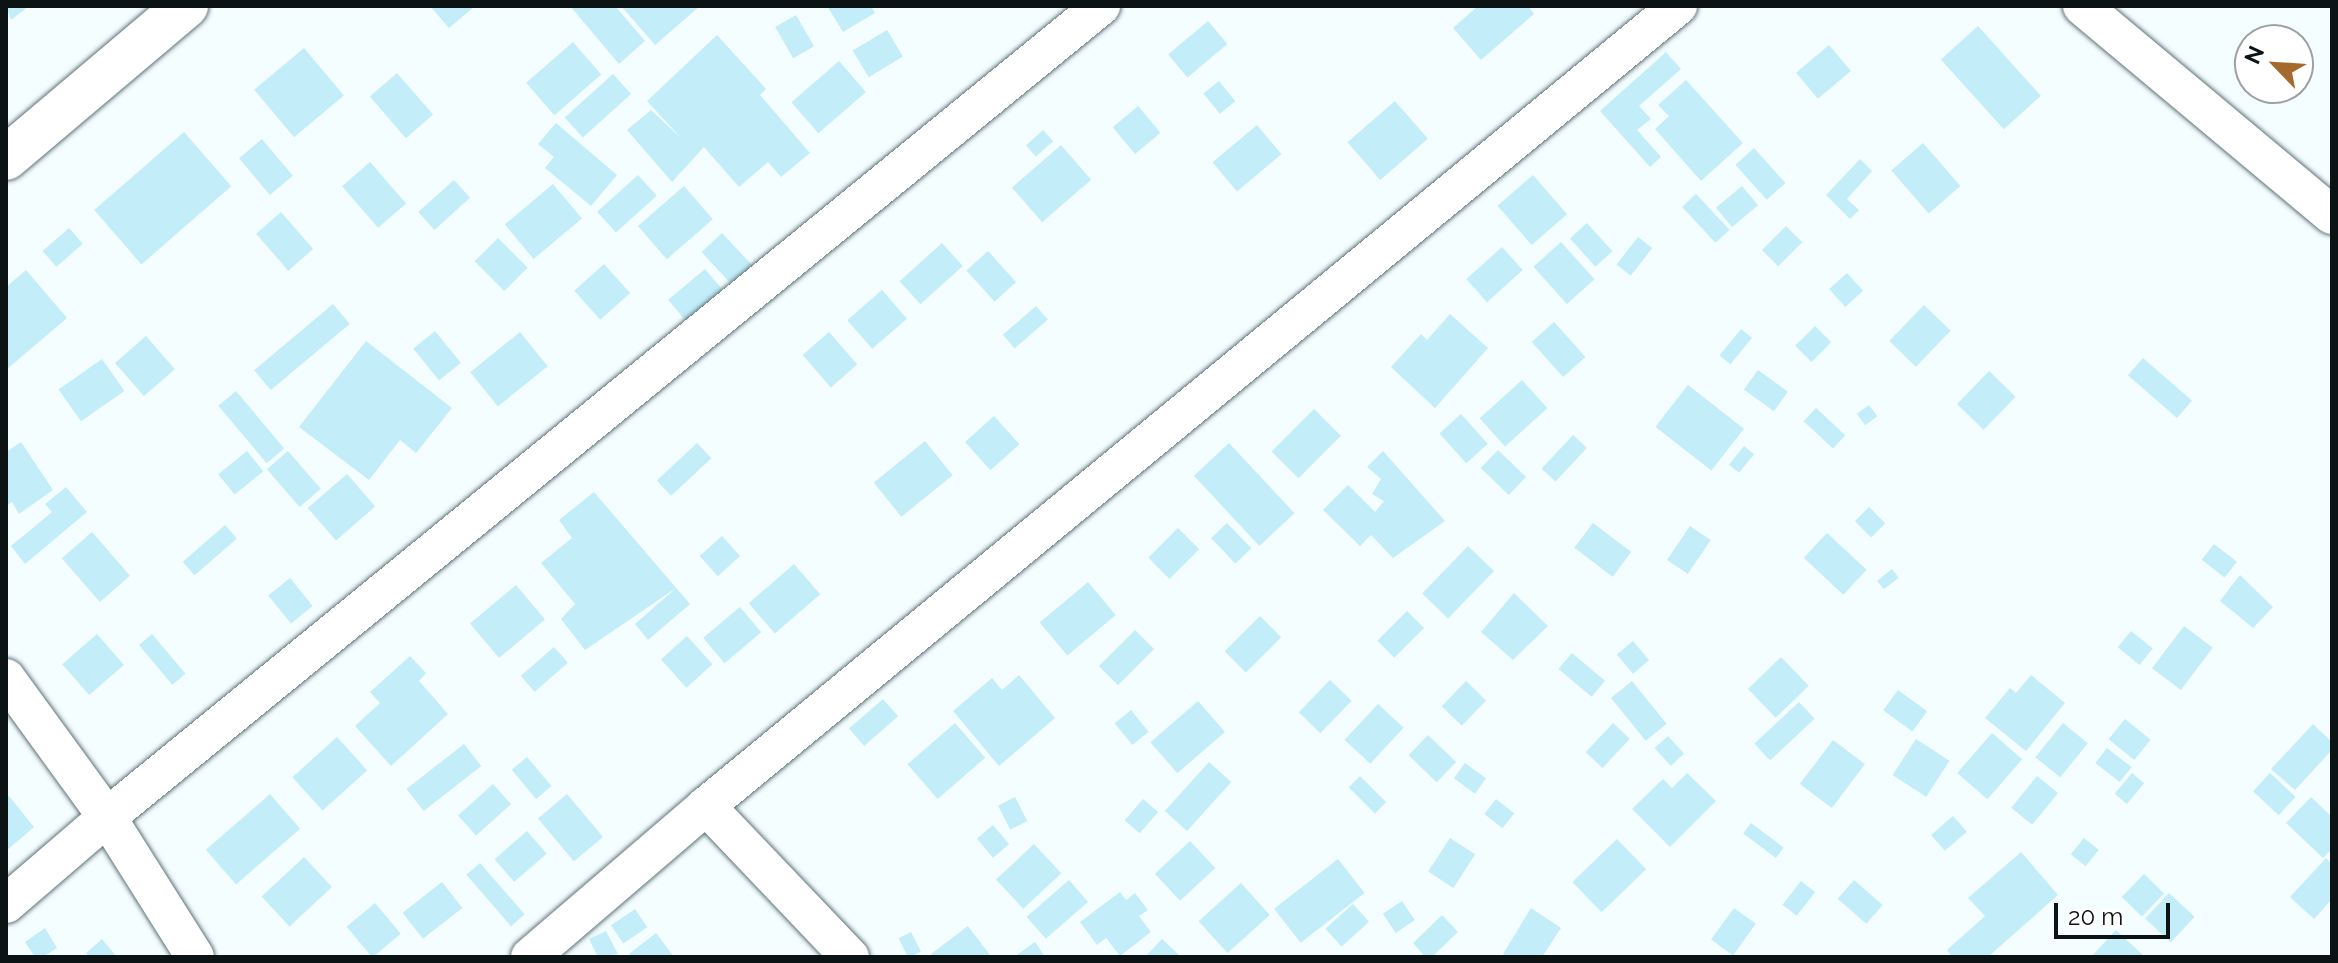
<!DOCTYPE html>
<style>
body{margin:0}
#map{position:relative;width:2338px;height:963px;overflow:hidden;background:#f4fdff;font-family:Raleway,sans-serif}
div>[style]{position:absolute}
.building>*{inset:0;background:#c3eef9;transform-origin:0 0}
.roads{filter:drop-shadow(0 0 2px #5f7277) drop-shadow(0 0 2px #5f7277)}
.street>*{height:38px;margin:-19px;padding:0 19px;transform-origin:19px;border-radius:19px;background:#fff}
.secondary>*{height:44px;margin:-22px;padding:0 22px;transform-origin:22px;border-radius:22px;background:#fff}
span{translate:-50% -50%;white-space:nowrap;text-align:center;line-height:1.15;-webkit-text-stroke:6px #fff;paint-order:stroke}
.frame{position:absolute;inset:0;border:8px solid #0c1315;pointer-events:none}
.north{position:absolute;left:2234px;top:24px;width:80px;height:80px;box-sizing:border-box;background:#fff;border:2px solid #9ea1a1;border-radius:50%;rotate:295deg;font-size:22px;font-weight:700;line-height:32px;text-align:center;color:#0c1315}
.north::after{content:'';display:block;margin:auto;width:28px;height:36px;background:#a6692d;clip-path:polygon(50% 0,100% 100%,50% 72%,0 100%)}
.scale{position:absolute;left:2054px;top:903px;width:116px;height:36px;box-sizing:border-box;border:4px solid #0c1315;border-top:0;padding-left:10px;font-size:24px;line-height:28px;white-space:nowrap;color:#0c1315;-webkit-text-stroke:6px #fff;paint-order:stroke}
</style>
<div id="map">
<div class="building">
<i style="clip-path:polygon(6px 6px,29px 6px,11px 20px)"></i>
<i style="clip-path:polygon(430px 6px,475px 6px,449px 28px)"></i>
<i style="clip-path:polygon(570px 6px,615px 6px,645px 41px,619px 64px)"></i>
<i style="clip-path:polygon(621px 6px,700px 6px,655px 45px)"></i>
<i style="clip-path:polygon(827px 6px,871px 6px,875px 13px,843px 32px)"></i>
<i style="clip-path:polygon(1478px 6px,1528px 6px,1534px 14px,1481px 60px,1453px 28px)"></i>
<i style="left:796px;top:15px;width:36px;height:24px;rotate:60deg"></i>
<i style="left:1208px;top:21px;width:30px;height:52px;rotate:50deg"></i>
<i style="left:1978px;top:26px;width:94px;height:50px;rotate:48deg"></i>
<i style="left:887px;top:30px;width:31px;height:40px;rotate:59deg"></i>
<i style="clip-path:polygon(717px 35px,766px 89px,760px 95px,810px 153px,781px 177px,768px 162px,739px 187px,704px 147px,672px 182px,627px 130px,651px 110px,681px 138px,647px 101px)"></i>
<i style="left:573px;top:42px;width:43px;height:62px;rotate:49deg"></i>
<i style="left:1829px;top:45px;width:34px;height:43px;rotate:50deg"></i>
<i style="left:304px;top:48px;width:62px;height:65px;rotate:50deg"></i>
<i style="clip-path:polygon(1666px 52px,1681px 69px,1639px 106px,1651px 119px,1637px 130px,1661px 157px,1650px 167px,1600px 111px)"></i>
<i style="left:839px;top:61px;width:41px;height:63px;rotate:49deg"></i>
<i style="left:397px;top:73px;width:55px;height:36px;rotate:49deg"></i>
<i style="left:613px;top:74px;width:27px;height:65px;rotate:48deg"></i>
<i style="clip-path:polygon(1686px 80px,1743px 143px,1701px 181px,1655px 129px,1669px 116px,1658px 105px)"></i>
<i style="left:1219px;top:81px;width:26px;height:20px;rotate:51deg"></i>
<i style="left:1395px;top:101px;width:50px;height:63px;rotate:49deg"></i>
<i style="left:1138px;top:106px;width:35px;height:33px;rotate:50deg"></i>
<i style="clip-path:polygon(556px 123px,617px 175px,591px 206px,545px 168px,554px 157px,538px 144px)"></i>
<i style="left:1257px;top:125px;width:38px;height:58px;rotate:50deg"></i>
<i style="left:1043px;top:130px;width:15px;height:23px;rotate:48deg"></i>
<i style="left:184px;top:132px;width:72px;height:119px;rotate:49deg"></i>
<i style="left:262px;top:139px;width:48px;height:30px;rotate:50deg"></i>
<i style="left:1923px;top:143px;width:57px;height:42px;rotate:49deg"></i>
<i style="left:1061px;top:145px;width:46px;height:65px;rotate:49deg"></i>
<i style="left:1754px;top:148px;width:47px;height:25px;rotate:48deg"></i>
<i style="clip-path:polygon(1860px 159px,1872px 171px,1847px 199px,1859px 210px,1850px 219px,1826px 195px)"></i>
<i style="left:370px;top:162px;width:55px;height:37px;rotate:49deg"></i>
<i style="left:638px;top:175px;width:28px;height:55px;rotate:48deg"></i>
<i style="left:1533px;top:175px;width:52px;height:47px;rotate:49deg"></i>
<i style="left:454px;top:180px;width:24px;height:48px;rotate:48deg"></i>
<i style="left:553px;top:184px;width:45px;height:63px;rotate:50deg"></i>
<i style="left:684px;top:186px;width:44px;height:61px;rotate:49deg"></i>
<i style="left:1742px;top:186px;width:25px;height:34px;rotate:50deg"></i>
<i style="left:1696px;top:194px;width:49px;height:19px;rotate:47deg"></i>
<i style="left:281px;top:212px;width:49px;height:33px;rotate:49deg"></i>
<i style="left:1587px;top:223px;width:38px;height:23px;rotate:48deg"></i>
<i style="left:1786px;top:226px;width:23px;height:34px;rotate:45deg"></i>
<i style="left:69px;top:228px;width:21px;height:35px;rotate:49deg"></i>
<i style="left:722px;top:233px;width:47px;height:28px;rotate:47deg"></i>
<i style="left:1638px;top:237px;width:18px;height:35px;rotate:38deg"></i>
<i style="left:498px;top:238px;width:42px;height:33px;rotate:45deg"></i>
<i style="left:1561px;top:242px;width:50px;height:37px;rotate:48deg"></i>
<i style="left:942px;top:243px;width:31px;height:57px;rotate:48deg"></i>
<i style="left:1502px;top:247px;width:31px;height:48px;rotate:48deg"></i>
<i style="left:988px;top:251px;width:42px;height:29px;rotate:48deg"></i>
<i style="left:604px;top:264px;width:39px;height:40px;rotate:48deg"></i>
<i style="left:705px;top:269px;width:33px;height:48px;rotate:50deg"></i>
<i style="clip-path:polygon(26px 270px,67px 318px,6px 370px,6px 287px)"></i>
<i style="left:1847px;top:273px;width:24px;height:24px;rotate:48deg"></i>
<i style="left:882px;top:290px;width:38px;height:46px;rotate:49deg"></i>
<i style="left:333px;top:304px;width:26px;height:103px;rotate:50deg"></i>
<i style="left:1924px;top:305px;width:37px;height:50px;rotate:44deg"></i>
<i style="left:1036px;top:306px;width:18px;height:44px;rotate:49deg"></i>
<i style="clip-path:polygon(1450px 314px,1488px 348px,1435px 408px,1391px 367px,1421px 334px,1427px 340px)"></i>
<i style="left:1554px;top:322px;width:47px;height:30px;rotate:48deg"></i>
<i style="left:1815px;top:326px;width:23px;height:28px;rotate:45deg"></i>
<i style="left:1741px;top:329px;width:14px;height:34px;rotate:39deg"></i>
<i style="left:435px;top:331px;width:41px;height:28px;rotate:51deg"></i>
<i style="left:520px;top:332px;width:44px;height:64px;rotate:51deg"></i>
<i style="left:829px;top:332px;width:43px;height:35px;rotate:49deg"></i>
<i style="left:146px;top:336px;width:44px;height:41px;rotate:49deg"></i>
<i style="clip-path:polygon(366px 341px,452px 408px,416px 453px,400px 440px,369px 480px,299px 427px)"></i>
<i style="left:2143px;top:358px;width:65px;height:23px;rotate:41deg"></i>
<i style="left:102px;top:359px;width:39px;height:53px;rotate:55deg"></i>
<i style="left:1758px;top:370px;width:37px;height:24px;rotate:36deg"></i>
<i style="left:1989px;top:371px;width:37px;height:46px;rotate:44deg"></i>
<i style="left:1522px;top:380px;width:38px;height:57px;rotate:48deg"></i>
<i style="left:1688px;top:385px;width:71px;height:53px;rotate:38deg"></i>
<i style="left:236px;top:391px;width:75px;height:23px;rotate:50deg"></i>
<i style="left:1869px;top:405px;width:14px;height:15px;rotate:54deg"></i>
<i style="left:1816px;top:408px;width:40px;height:18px;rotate:43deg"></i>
<i style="left:1314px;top:409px;width:38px;height:60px;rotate:45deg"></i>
<i style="left:1461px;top:414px;width:40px;height:29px;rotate:48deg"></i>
<i style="left:994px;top:416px;width:38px;height:39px;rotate:48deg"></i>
<i style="left:1573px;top:435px;width:19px;height:46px;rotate:43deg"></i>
<i style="left:925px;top:441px;width:44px;height:66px;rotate:51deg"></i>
<i style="clip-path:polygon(21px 442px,53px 490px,19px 514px,12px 502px,6px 506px,6px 452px)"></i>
<i style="left:697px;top:443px;width:21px;height:55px;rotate:47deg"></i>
<i style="left:1229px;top:443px;width:96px;height:48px;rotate:47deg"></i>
<i style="left:1744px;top:446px;width:13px;height:24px;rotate:39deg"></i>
<i style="left:1498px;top:450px;width:39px;height:25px;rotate:44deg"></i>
<i style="left:247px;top:451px;width:26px;height:37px;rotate:51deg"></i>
<i style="left:288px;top:451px;width:50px;height:28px;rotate:49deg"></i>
<i style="clip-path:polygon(1383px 451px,1445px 521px,1393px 558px,1371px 535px,1360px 546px,1323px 510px,1348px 485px,1375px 512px,1384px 501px,1372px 494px,1381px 479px,1367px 467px)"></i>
<i style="left:347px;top:474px;width:43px;height:52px;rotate:49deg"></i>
<i style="clip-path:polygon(66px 487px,87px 512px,25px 564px,11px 546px,52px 512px,45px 504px)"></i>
<i style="clip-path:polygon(594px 492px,690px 604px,648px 640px,635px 624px,676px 588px,585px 650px,561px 619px,575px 604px,541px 563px,572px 538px,559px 520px)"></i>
<i style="left:1869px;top:507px;width:23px;height:20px;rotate:45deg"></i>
<i style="left:1227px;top:523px;width:35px;height:22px;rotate:46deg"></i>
<i style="left:1593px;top:523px;width:48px;height:31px;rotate:37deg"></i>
<i style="left:225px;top:525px;width:18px;height:56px;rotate:49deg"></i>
<i style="left:1690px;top:526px;width:25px;height:41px;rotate:34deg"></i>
<i style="left:1178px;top:528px;width:30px;height:42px;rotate:45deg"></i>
<i style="left:92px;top:532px;width:58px;height:40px;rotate:49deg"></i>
<i style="left:1827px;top:533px;width:54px;height:34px;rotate:43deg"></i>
<i style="left:722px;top:536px;width:27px;height:30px;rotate:48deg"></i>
<i style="left:2214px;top:544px;width:29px;height:20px;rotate:38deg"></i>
<i style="left:1468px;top:546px;width:36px;height:66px;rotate:44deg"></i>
<i style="left:794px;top:564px;width:40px;height:60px;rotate:49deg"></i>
<i style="left:1892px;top:569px;width:11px;height:19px;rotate:52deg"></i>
<i style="clip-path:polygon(2240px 575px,2273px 607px,2253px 628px,2220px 601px)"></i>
<i style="left:290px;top:578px;width:36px;height:28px;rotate:51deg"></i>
<i style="left:1088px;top:582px;width:43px;height:63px;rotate:50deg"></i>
<i style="left:516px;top:585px;width:45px;height:60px;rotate:50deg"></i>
<i style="clip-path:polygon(1514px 593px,1548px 626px,1513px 660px,1481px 632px)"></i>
<i style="left:740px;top:607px;width:33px;height:48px;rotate:50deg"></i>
<i style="left:1407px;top:611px;width:24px;height:42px;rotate:45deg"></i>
<i style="left:1260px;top:616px;width:30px;height:50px;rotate:45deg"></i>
<i style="left:2184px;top:626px;width:36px;height:53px;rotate:37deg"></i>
<i style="left:1135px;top:630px;width:27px;height:51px;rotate:45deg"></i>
<i style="left:2131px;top:631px;width:28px;height:21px;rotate:39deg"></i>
<i style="left:97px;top:634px;width:41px;height:46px;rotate:49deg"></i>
<i style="left:152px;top:634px;width:52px;height:17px;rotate:50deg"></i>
<i style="left:687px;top:636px;width:38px;height:35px;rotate:48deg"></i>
<i style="left:1633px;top:641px;width:25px;height:21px;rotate:50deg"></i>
<i style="left:554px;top:647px;width:21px;height:44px;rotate:49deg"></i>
<i style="left:1572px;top:653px;width:43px;height:21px;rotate:40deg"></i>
<i style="clip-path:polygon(410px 656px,426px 673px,419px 681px,448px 714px,391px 766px,355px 726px,380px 703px,370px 692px)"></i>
<i style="left:1781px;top:657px;width:40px;height:46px;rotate:46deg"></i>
<i style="clip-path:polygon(1019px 675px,1055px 718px,999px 766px,953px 711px,992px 678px,1002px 690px)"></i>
<i style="clip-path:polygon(2031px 675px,2065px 703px,2026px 751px,1985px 718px,2010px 688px,2016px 693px)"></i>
<i style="left:1330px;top:680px;width:30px;height:45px;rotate:44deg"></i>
<i style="left:1466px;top:681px;width:28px;height:35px;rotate:44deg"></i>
<i style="left:1632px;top:681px;width:55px;height:27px;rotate:51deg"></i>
<i style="left:1898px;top:690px;width:36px;height:25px;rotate:36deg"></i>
<i style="left:883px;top:699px;width:23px;height:45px;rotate:49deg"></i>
<i style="left:1198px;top:701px;width:41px;height:63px;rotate:49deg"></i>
<i style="left:1799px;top:702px;width:23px;height:61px;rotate:47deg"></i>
<i style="left:1378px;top:704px;width:35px;height:49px;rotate:43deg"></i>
<i style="left:1131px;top:710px;width:28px;height:21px;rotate:51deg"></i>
<i style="left:2125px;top:719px;width:33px;height:26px;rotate:39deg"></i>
<i style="left:955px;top:723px;width:46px;height:63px;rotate:49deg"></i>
<i style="left:1613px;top:723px;width:23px;height:40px;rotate:43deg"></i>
<i style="left:2063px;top:723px;width:32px;height:44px;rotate:39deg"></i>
<i style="clip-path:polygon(2313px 724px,2332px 742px,2332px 750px,2295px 790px,2271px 769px)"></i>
<i style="left:1992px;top:733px;width:40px;height:53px;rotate:41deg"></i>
<i style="left:1428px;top:735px;width:39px;height:28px;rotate:44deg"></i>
<i style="left:1668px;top:736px;width:24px;height:18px;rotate:48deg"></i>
<i style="left:337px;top:737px;width:45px;height:60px;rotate:48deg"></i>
<i style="left:1916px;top:739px;width:40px;height:43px;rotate:33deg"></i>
<i style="left:1833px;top:740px;width:40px;height:55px;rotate:37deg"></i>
<i style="left:464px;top:744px;width:28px;height:73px;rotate:52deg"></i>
<i style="left:2107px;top:748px;width:31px;height:19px;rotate:38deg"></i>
<i style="left:527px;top:757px;width:38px;height:20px;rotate:50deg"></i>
<i style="left:1209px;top:762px;width:30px;height:66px;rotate:42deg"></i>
<i style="left:1465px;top:763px;width:26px;height:19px;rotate:36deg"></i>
<i style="clip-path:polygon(1687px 773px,1716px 801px,1670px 847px,1632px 809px,1663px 779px,1672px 788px)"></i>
<i style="left:2132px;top:773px;width:16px;height:27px;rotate:40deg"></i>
<i style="left:2270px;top:773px;width:35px;height:25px;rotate:43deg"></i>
<i style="left:1360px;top:776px;width:37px;height:16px;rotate:45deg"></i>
<i style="left:2037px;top:776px;width:27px;height:41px;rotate:39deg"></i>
<i style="left:493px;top:784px;width:27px;height:47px;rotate:48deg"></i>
<i style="left:270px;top:794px;width:46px;height:85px;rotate:49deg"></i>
<i style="left:567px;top:794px;width:56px;height:38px;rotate:50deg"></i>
<i style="clip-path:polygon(9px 796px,34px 827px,6px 851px,6px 798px)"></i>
<i style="left:1015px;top:797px;width:27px;height:19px;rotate:63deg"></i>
<i style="clip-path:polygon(2311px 797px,2332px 817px,2332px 849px,2323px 858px,2286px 823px)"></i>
<i style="left:1143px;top:799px;width:20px;height:28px;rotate:41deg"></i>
<i style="left:1496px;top:799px;width:23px;height:19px;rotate:38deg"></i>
<i style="left:1953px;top:816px;width:21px;height:29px;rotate:49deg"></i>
<i style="left:1751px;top:823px;width:41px;height:13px;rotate:37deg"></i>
<i style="left:993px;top:825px;width:25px;height:21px;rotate:50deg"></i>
<i style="left:527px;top:831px;width:30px;height:43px;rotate:49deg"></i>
<i style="left:1450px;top:838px;width:30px;height:40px;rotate:33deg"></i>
<i style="left:2084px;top:838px;width:19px;height:21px;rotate:39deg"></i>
<i style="left:1617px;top:839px;width:42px;height:62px;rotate:46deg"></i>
<i style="left:1190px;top:841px;width:37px;height:48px;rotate:47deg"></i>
<i style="left:1034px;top:844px;width:40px;height:52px;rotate:47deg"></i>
<i style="clip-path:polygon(2021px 852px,2058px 895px,1988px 957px,1952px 957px,1947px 950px,1985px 916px,1968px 898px)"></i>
<i style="left:304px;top:857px;width:41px;height:58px;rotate:47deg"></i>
<i style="clip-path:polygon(2326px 858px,2332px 864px,2332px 899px,2314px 919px,2290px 897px)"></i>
<i style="left:1338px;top:859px;width:43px;height:81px;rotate:52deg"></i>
<i style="left:480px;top:863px;width:68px;height:18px;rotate:49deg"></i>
<i style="left:2144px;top:874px;width:28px;height:32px;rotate:44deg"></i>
<i style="left:1069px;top:880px;width:29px;height:56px;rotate:49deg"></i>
<i style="left:1854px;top:880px;width:38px;height:25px;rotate:41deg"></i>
<i style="left:1801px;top:881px;width:18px;height:30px;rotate:38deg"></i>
<i style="left:442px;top:882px;width:33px;height:50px;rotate:52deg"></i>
<i style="left:1241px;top:883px;width:43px;height:57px;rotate:48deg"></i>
<i style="clip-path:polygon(1120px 892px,1126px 900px,1135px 893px,1148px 910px,1139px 916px,1151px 932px,1120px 956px,1106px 938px,1097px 945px,1080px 922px)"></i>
<i style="left:2169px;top:893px;width:35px;height:35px;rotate:43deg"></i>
<i style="left:1402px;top:901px;width:23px;height:23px;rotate:56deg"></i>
<i style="left:375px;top:903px;width:40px;height:37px;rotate:50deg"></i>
<i style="left:1353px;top:904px;width:24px;height:37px;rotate:48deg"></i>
<i style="clip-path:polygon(1531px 908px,1561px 928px,1542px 957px,1507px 957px,1503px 954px)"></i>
<i style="left:1734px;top:908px;width:27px;height:39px;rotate:36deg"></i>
<i style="left:635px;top:909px;width:22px;height:29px;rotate:56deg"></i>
<i style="clip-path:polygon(1442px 915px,1458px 932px,1432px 957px,1425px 957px,1413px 943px)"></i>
<i style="clip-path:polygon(968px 926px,990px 955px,934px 957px,931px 954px)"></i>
<i style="clip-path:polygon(45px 928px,57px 948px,43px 957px,35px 957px,25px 942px)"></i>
<i style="clip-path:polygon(2116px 930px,2145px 957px,2091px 957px)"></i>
<i style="clip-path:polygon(606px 931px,618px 954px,598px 957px,589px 939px)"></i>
<i style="left:911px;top:932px;width:22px;height:14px;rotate:63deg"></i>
<i style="clip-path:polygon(656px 933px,674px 957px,632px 957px,629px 954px)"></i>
<i style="clip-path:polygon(102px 939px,117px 957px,89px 957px,86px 953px)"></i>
<i style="clip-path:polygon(1162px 939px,1181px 957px,1145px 957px)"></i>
<i style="clip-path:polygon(1035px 942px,1045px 957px,1014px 957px)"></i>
</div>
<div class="roads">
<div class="street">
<i style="left:2082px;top:6px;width:326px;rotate:39.9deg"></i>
<i style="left:6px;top:678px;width:172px;rotate:54deg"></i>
<i style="left:107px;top:817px;width:165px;rotate:57.8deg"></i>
<i style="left:706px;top:806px;width:209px;rotate:46.4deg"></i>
<i style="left:6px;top:904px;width:133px;rotate:-40.7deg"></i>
<i style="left:107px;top:817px;width:1283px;rotate:-39.21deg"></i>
<i style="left:530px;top:957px;width:232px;rotate:-40.6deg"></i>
<i style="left:706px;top:806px;width:1259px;rotate:-39.46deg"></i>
</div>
<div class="secondary">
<i style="left:6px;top:158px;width:236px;rotate:-40.2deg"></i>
</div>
</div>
<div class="frame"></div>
<div class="north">N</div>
<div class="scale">20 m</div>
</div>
